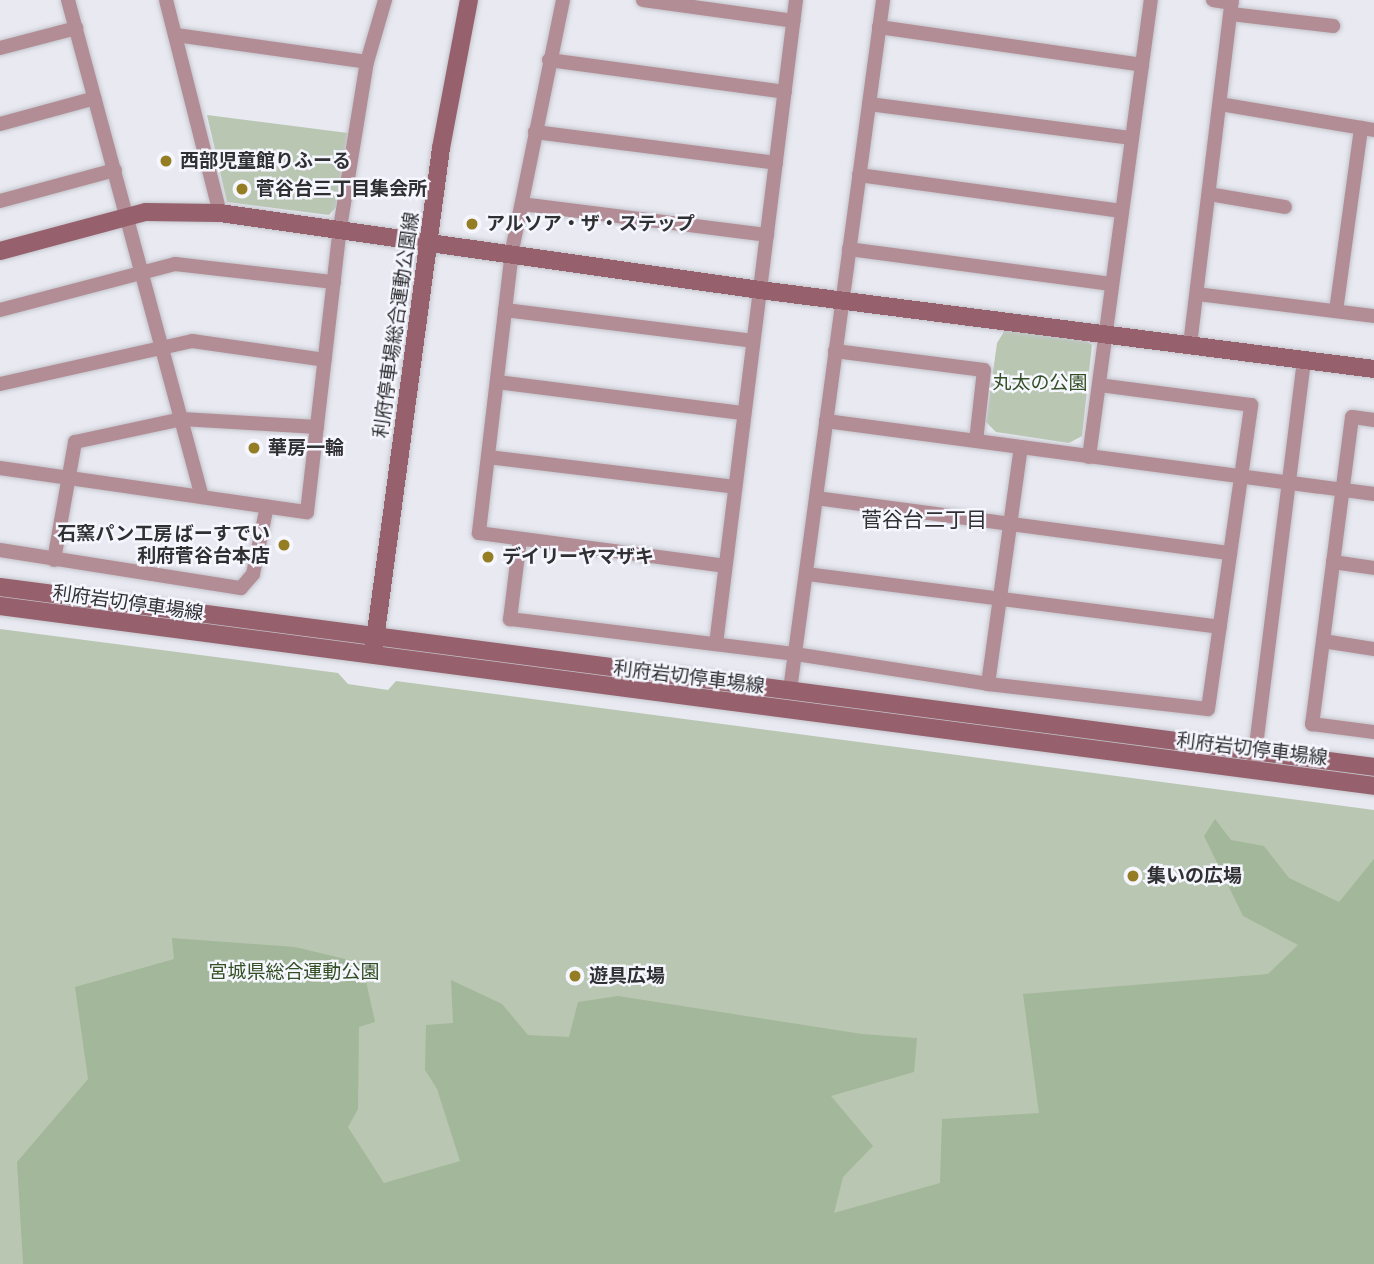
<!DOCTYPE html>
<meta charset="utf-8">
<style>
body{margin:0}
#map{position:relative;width:1374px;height:1264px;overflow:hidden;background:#e8e9f1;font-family:"Asap Condensed","Noto Sans JP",sans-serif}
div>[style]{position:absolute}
.green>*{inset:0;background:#b9c7b2}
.forest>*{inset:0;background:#a3b79a}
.roads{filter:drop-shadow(0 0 2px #c3c4cb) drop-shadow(0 0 2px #c3c4cb)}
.street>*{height:14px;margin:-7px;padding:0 7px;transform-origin:7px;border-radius:7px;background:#b38d95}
.secondary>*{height:18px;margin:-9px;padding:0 9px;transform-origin:9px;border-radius:9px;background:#96606d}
.dots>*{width:19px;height:19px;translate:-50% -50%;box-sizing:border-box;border:4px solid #f5f6fe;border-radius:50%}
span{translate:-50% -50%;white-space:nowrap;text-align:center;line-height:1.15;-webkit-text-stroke:5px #f5f6fe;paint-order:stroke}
.poi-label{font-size:19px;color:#303033;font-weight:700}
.left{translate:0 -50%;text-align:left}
.right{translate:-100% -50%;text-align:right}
.street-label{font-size:19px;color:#303033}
.park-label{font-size:19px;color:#334f23}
.neighbourhood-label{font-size:21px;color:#303033}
</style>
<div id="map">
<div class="green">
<i style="clip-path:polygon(207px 115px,348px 133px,336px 207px,329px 215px,227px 202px)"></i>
<i style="clip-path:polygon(1005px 330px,1083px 338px,1092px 345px,1082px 436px,1069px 443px,996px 432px,986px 422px,997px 343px)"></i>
<i style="clip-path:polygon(0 629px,338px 673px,348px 684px,388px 690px,396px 681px,1374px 810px,1374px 877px,1156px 1264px,0 1264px)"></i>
</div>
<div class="forest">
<i style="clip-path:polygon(1215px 819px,1231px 840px,1264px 846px,1289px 878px,1339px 902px,1374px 859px,1374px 1264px,23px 1264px,17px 1162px,88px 1079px,75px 987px,174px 959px,172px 938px,295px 947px,362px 963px,375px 1022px,359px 1027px,358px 1109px,348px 1127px,384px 1183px,460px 1161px,437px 1089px,425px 1070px,426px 1025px,453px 1023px,451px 980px,502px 1004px,528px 1035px,569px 1037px,578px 1002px,618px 996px,862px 1034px,917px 1038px,914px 1072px,831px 1096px,873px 1146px,843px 1177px,834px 1213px,940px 1183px,942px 1119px,1039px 1113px,1023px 994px,1268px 974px,1298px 945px,1243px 916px,1204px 836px)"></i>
</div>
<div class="roads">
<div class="street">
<i style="left:68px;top:0;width:515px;rotate:74.91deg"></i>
<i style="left:166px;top:0;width:220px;rotate:75.8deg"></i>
<i style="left:563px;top:0;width:256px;rotate:101.5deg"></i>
<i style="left:512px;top:251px;width:284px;rotate:96.7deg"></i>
<i style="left:479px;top:533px;width:248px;rotate:7.6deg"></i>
<i style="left:643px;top:0;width:152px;rotate:7.9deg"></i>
<i style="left:1213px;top:0;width:19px;rotate:9deg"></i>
<i style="left:1231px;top:14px;width:103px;rotate:6.7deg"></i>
<i style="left:879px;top:27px;width:266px;rotate:8.2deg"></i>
<i style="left:176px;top:35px;width:193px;rotate:8deg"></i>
<i style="left:0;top:48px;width:79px;rotate:-14.7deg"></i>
<i style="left:549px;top:60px;width:238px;rotate:7.7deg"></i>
<i style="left:869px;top:104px;width:265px;rotate:7.4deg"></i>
<i style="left:1220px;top:104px;width:156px;rotate:9.6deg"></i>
<i style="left:0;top:124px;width:98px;rotate:-15.3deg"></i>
<i style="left:535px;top:132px;width:243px;rotate:7.3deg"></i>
<i style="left:859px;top:175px;width:265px;rotate:7.8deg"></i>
<i style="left:1209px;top:194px;width:77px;rotate:9.7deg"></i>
<i style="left:0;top:201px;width:119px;rotate:-15.1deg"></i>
<i style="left:522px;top:204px;width:247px;rotate:7.2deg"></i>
<i style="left:849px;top:249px;width:265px;rotate:7.6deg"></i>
<i style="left:1197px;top:294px;width:178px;rotate:7.1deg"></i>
<i style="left:0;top:310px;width:181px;rotate:-14.7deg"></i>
<i style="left:175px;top:264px;width:160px;rotate:6.5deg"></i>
<i style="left:505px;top:310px;width:250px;rotate:7.1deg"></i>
<i style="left:1336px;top:311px;width:185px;rotate:-82.2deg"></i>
<i style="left:1190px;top:345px;width:348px;rotate:-83.1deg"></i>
<i style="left:835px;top:351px;width:150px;rotate:7.3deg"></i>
<i style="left:984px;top:370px;width:71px;rotate:96.4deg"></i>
<i style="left:497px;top:382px;width:249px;rotate:7.2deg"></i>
<i style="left:0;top:384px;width:197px;rotate:-12.6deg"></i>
<i style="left:192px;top:341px;width:134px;rotate:8.1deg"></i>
<i style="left:1374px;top:420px;width:22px;rotate:-172deg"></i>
<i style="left:1352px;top:417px;width:310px;rotate:97.4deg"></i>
<i style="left:1312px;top:724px;width:63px;rotate:7.4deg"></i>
<i style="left:826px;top:421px;width:553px;rotate:7.59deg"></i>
<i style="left:488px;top:457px;width:249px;rotate:6.9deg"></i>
<i style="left:1089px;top:457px;width:461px;rotate:-82.3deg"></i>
<i style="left:0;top:468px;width:310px;rotate:8.2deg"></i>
<i style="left:307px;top:512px;width:286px;rotate:-83.4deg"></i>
<i style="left:340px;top:228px;width:168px;rotate:-80.8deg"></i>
<i style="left:367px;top:62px;width:65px;rotate:-73.8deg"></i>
<i style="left:816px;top:498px;width:418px;rotate:7.6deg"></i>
<i style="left:520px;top:539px;width:81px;rotate:97.1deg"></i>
<i style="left:510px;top:619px;width:287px;rotate:7deg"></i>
<i style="left:795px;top:654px;width:195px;rotate:8.8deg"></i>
<i style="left:988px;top:684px;width:221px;rotate:6.5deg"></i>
<i style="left:1208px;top:709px;width:307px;rotate:-81.9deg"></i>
<i style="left:1251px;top:405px;width:153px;rotate:-172.5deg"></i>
<i style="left:0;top:550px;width:244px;rotate:9deg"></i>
<i style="left:241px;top:588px;width:18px;rotate:-49deg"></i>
<i style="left:253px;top:574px;width:69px;rotate:-78.4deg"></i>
<i style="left:54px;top:560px;width:120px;rotate:-79.9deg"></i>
<i style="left:75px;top:442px;width:109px;rotate:-12.1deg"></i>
<i style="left:182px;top:419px;width:135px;rotate:3.4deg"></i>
<i style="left:1333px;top:562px;width:41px;rotate:8.3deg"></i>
<i style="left:807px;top:574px;width:416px;rotate:7.3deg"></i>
<i style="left:1323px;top:641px;width:52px;rotate:8.9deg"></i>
<i style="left:716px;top:644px;width:649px;rotate:-82.92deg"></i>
<i style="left:988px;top:684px;width:239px;rotate:-82.1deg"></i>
<i style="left:790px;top:690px;width:696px;rotate:-82.32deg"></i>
<i style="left:1254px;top:762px;width:405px;rotate:-82.9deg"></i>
</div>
<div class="secondary">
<i style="left:0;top:251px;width:151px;rotate:-15deg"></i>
<i style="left:146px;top:212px;width:74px;rotate:0.8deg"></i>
<i style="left:220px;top:213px;width:545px;rotate:8.12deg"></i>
<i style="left:760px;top:290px;width:619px;rotate:7.33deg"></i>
<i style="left:0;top:587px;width:1386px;rotate:7.46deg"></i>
<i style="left:0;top:606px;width:1386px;rotate:7.46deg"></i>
<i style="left:374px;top:647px;width:503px;rotate:-82.35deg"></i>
<i style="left:441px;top:148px;width:151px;rotate:-79.3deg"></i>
</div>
</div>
<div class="dots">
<i style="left:166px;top:161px;background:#957d24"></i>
<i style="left:242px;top:189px;background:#957d24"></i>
<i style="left:472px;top:224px;background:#957d24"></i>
<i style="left:254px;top:448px;background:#957d24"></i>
<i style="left:284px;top:545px;background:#957d24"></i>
<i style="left:488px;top:557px;background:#957d24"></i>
<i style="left:1133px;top:876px;background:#957d24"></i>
<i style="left:575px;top:976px;background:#957d24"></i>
</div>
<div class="poi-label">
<span class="left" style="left:180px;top:161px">西部児童館りふーる</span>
<span class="left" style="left:256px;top:189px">菅谷台三丁目集会所</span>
<span class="left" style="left:486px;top:224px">アルソア・ザ・ステップ</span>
<span class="left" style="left:268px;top:448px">華房一輪</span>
<span class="right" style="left:270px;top:545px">石窯パン工房 ばーすでい<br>利府菅谷台本店</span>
<span class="left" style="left:502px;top:557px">デイリーヤマザキ</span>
<span class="left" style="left:1147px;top:876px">集いの広場</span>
<span class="left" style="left:589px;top:976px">遊具広場</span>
</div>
<div class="street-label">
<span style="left:396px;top:325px;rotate:-82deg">利府停車場総合運動公園線</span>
<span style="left:128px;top:603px;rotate:8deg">利府岩切停車場線</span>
<span style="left:689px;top:677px;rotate:7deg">利府岩切停車場線</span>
<span style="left:1252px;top:749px;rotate:7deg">利府岩切停車場線</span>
</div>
<div class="park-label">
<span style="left:1040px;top:383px">丸太の公園</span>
<span style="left:294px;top:972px">宮城県総合運動公園</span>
</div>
<div class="neighbourhood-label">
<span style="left:924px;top:519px">菅谷台二丁目</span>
</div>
</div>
